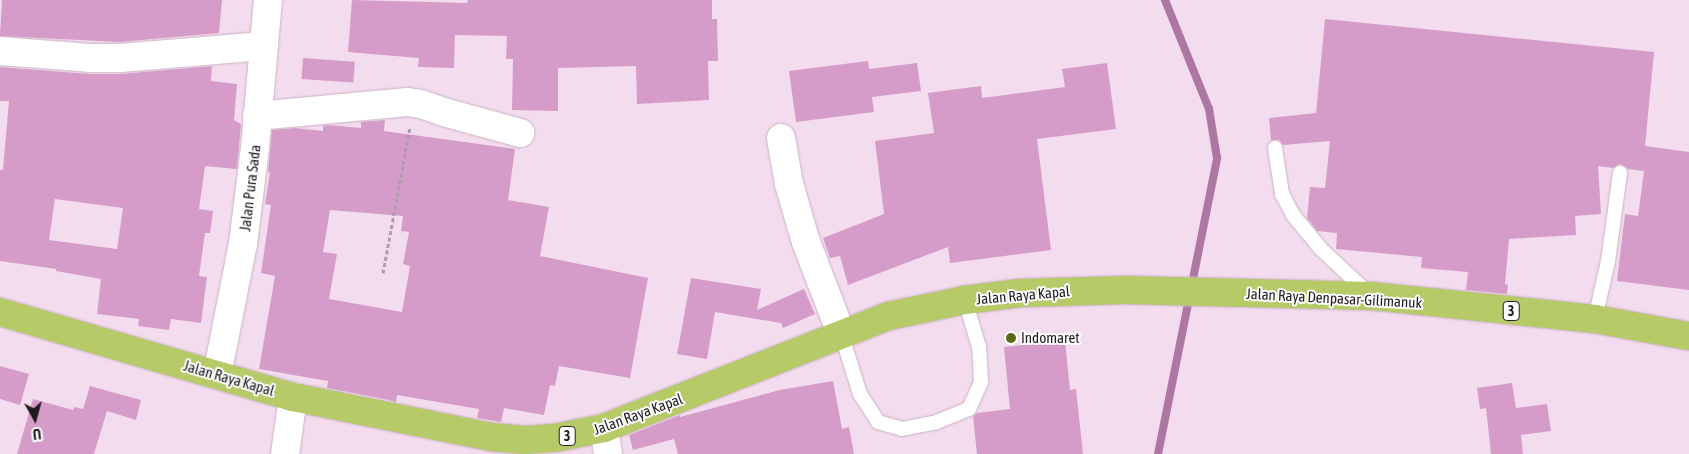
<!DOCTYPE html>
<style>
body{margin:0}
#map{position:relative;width:1689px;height:454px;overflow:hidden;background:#f3dcee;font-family:"Asap Condensed",sans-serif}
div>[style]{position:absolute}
.stream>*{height:8px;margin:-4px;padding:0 4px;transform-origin:4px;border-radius:4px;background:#ae76a2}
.building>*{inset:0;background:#d69cc9;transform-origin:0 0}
.path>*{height:3px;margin-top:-1.5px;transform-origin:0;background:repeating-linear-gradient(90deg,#ae9caa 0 4px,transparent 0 6.5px)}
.roads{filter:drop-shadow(0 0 1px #cab3c4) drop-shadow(0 0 1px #cab3c4)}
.service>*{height:14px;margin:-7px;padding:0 7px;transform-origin:7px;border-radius:7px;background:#fff}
.minor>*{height:28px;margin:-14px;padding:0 14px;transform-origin:14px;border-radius:14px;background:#fff}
.tertiary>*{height:28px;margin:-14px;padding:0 14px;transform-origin:14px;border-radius:14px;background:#fff}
.trunk>*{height:28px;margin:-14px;padding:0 14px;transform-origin:14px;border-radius:14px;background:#b6ca68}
.dots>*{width:14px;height:14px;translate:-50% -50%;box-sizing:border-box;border:2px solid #fff;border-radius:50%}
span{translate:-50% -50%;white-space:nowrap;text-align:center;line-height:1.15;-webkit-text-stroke:4px #fff;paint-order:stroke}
.shield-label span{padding:1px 4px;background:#fff;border:1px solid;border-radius:4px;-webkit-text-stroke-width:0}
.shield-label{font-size:14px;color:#221a20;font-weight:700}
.street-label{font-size:15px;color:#221a20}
.poi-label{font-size:15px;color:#221a20}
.left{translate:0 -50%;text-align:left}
.north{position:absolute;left:10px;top:394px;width:50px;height:50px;-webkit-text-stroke:4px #fff;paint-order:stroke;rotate:173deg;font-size:14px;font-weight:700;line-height:20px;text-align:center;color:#221a20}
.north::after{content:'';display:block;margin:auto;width:18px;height:22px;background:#221a20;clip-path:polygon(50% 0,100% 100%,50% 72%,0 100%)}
</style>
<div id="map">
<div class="stream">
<i style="left:1158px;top:454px;width:302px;rotate:-78.7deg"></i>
<i style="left:1217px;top:158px;width:50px;rotate:-99.3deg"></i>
<i style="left:1209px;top:109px;width:118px;rotate:-112deg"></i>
</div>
<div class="building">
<i style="clip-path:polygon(2px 0,222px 0,219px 33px,119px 42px,0 36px)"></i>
<i style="clip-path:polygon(352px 0,467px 3px,468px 0,712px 0,712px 19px,717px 19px,718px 61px,708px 61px,709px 100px,637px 104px,636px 66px,558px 68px,558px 111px,512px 110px,513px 59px,506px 59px,507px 36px,455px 35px,454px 68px,418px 67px,419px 58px,348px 52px)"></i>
<i style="clip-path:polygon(1325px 19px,1654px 52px,1645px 146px,1689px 152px,1689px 290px,1617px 281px,1625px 214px,1638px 216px,1644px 171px,1628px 169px,1621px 164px,1613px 168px,1598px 166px,1601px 214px,1575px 216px,1576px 235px,1509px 239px,1505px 284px,1508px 285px,1507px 294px,1466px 290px,1468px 272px,1421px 268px,1422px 257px,1336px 249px,1337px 233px,1317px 231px,1307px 218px,1310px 187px,1325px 188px,1330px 141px,1283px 145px,1279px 140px,1271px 140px,1269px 118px,1316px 113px)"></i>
<i style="left:303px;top:58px;width:52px;height:21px;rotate:4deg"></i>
<i style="clip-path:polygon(868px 61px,869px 69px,917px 63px,921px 91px,872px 97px,874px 112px,796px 122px,789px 71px)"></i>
<i style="clip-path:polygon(1107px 63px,1116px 129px,1037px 139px,1051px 250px,950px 263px,948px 247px,848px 285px,840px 256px,830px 258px,823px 238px,884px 214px,875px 141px,934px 133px,928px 93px,981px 86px,982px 98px,1065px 87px,1062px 69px)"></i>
<i style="clip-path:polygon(evenodd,212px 66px,211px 81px,237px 84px,234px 120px,241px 124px,237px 169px,205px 166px,199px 209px,213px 211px,210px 233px,205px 233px,199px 276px,207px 277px,201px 323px,171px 319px,169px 330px,138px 326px,139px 319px,97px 314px,101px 279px,56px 271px,56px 269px,0 261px,0 170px,3px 170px,9px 101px,0 101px,0 67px,89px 74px,120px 74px,212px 66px,55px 199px,123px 208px,117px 249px,49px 240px,55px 199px)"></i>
<i style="clip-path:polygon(evenodd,385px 120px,384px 131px,515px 149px,508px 200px,549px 207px,540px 256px,648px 278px,630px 378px,559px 366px,555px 386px,550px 385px,544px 415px,504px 408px,501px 422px,477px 418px,479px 409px,397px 395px,396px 402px,384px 399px,327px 388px,328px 381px,259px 369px,275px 276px,261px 273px,271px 205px,265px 204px,270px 173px,268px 172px,272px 130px,295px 128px,323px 131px,323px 126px,328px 125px,361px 128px,361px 122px,385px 120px,330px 210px,403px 216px,401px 231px,409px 232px,403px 264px,410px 266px,402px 312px,329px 299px,337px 254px,323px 252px,330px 210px)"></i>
<i style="clip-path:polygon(691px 278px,761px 289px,757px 310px,804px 289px,815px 314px,783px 328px,781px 323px,715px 312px,707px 359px,677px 354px)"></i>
<i style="clip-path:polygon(1065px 341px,1070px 390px,1076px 389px,1083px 454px,977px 454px,973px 416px,977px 413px,1010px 409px,1004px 347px)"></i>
<i style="clip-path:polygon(0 366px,29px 374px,20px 405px,0 399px)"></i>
<i style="clip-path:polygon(833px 381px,842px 429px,849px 427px,854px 454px,678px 454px,674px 439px,633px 450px,629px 435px,680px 415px,680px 417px,780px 390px)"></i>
<i style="clip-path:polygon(1512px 383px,1516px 408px,1547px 404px,1551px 431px,1521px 435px,1523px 454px,1491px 454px,1486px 408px,1480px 409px,1477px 388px)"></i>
<i style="clip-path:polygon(90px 386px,141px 400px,136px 420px,107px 411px,94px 454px,17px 454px,33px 399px,73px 410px,74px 407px,83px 409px)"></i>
</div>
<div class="path">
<i style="left:383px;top:273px;width:147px;rotate:-79.5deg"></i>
</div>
<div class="roads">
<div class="service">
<i style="left:1275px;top:148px;width:47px;rotate:81.3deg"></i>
<i style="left:1282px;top:194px;width:24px;rotate:62deg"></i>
<i style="left:1293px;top:215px;width:44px;rotate:50.5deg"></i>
<i style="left:1321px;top:249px;width:66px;rotate:43.2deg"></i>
<i style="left:1595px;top:319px;width:59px;rotate:-77.4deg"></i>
<i style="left:1608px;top:261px;width:89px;rotate:-82.2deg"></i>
<i style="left:841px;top:333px;width:64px;rotate:72.7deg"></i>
<i style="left:860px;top:394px;width:33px;rotate:57deg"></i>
<i style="left:878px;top:422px;width:25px;rotate:16deg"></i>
<i style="left:902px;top:429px;width:33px;rotate:-11deg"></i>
<i style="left:934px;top:423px;width:38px;rotate:-22deg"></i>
<i style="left:969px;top:409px;width:30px;rotate:-66deg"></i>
<i style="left:981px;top:382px;width:35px;rotate:-93deg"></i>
<i style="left:979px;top:347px;width:49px;rotate:-106.6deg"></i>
</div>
<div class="minor">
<i style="left:0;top:51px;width:90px;rotate:4.4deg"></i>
<i style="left:90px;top:58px;width:30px"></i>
<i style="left:120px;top:58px;width:144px;rotate:-4.8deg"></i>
<i style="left:257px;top:116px;width:151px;rotate:-5.3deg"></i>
<i style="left:407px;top:102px;width:14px;rotate:8deg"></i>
<i style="left:421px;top:104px;width:28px;rotate:19deg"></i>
<i style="left:447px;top:113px;width:76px;rotate:15.3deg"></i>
<i style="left:781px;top:138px;width:47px;rotate:80.1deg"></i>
<i style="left:789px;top:184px;width:60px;rotate:73.7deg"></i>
<i style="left:806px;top:242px;width:97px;rotate:69deg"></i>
<i style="left:604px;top:428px;width:26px;rotate:81deg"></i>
<i style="left:285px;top:454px;width:58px;rotate:-82deg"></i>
</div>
<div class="tertiary">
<i style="left:217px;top:375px;width:134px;rotate:-78.8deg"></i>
<i style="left:243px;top:244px;width:97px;rotate:-82.9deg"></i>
<i style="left:255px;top:148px;width:149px;rotate:-85deg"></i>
</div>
<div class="trunk">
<i style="left:0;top:312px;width:305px;rotate:16.2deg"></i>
<i style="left:293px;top:397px;width:202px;rotate:11.4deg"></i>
<i style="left:491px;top:437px;width:34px;rotate:5deg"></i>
<i style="left:525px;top:440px;width:30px;rotate:-4deg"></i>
<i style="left:555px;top:438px;width:50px;rotate:-11.5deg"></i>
<i style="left:604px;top:428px;width:306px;rotate:-21.5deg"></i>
<i style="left:889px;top:316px;width:78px;rotate:-11.9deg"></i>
<i style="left:965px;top:300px;width:55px;rotate:-7.3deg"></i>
<i style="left:1020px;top:293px;width:106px;rotate:-1.6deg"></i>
<i style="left:1126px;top:290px;width:246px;rotate:1.4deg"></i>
<i style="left:1372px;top:296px;width:224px;rotate:5.9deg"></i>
<i style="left:1595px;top:319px;width:96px;rotate:10.3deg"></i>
</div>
</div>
<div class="dots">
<i style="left:1011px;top:338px;background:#5a6a14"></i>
</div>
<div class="shield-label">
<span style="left:1511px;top:311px">3</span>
<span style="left:567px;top:436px">3</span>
</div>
<div class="street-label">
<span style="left:250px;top:188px;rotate:-83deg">Jalan Pura Sada</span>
<span style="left:1023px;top:295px;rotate:-5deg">Jalan Raya Kapal</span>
<span style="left:1334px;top:298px;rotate:3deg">Jalan Raya Denpasar-Gilimanuk</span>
<span style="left:229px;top:378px;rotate:16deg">Jalan Raya Kapal</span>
<span style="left:638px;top:414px;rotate:-20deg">Jalan Raya Kapal</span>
</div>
<div class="poi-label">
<span class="left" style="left:1021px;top:338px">Indomaret</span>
</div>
<div class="north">U</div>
</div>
